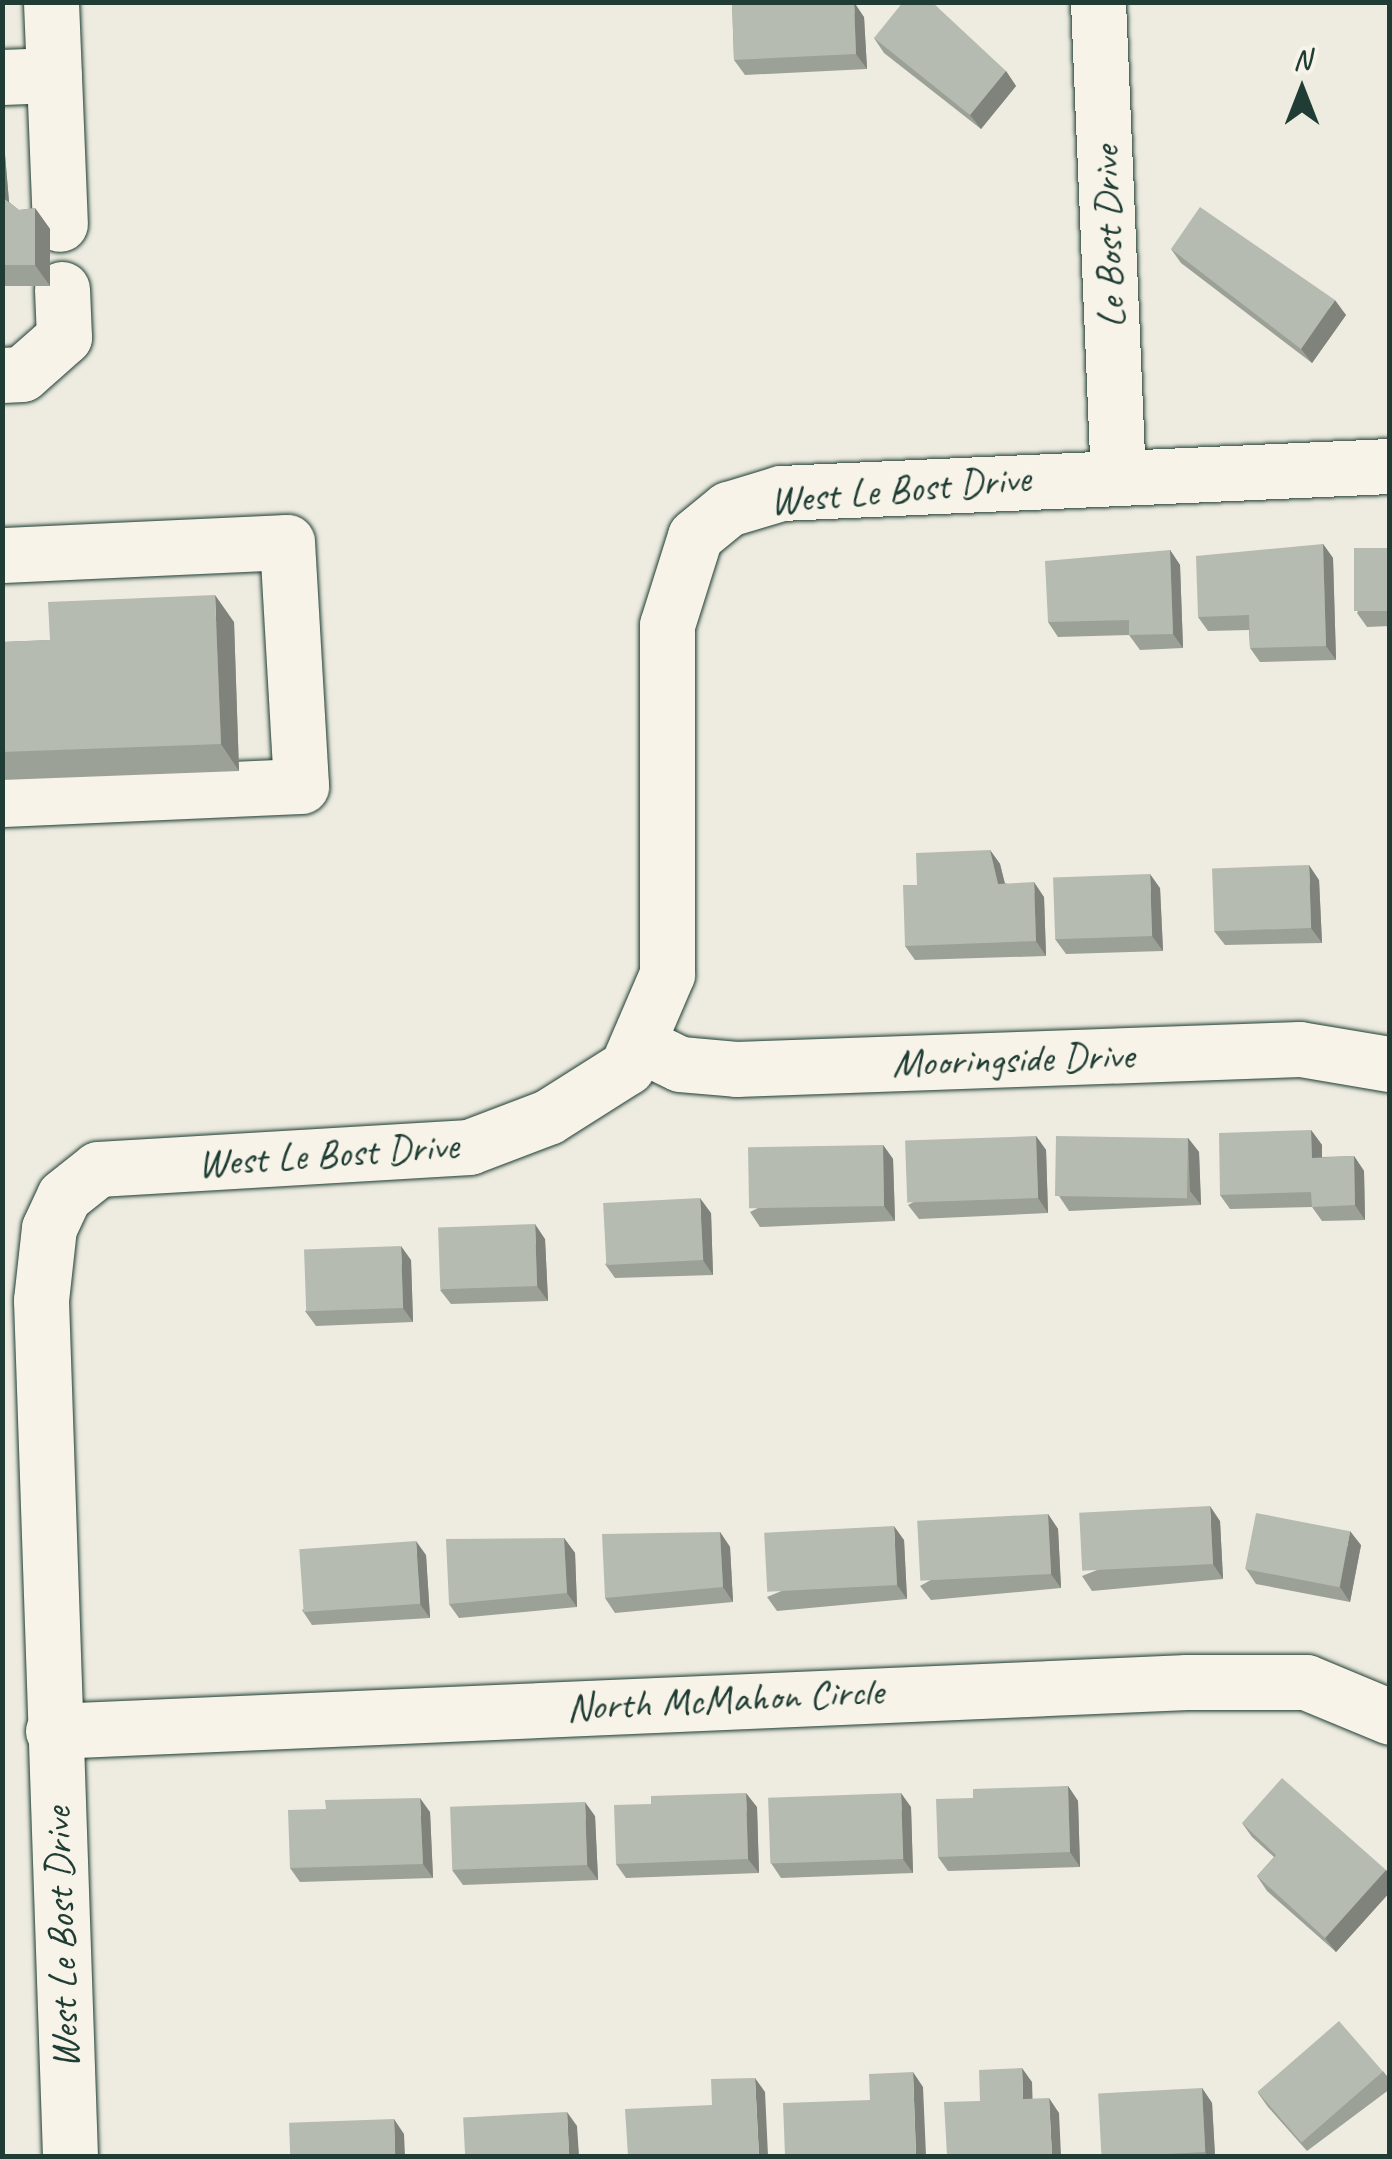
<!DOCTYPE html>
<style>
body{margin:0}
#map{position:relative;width:1392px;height:2159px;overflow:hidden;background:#eeece1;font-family:Caveat,sans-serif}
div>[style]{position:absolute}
.roads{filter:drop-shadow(0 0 2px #1f3d34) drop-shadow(0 0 2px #1f3d34)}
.minor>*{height:55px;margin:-27.5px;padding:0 27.5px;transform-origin:27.5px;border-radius:27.5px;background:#f7f3e8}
.wall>*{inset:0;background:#9ca197}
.shaded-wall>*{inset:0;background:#7f837b}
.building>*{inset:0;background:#b5bbb0;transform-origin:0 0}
span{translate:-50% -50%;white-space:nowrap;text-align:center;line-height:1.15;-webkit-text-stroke:9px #f7f3e8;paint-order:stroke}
.street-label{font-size:40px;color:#1f3d34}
.frame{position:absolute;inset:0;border:5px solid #1f3d34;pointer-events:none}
.north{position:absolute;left:1252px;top:40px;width:100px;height:100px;-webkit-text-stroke:8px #f7f3e8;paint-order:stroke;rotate:0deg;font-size:28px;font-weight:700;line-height:40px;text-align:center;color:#1f3d34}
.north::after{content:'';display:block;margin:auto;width:35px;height:45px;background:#1f3d34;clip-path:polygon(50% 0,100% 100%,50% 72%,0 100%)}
</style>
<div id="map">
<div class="roads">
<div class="minor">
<i style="left:51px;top:2px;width:222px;rotate:87.7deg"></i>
<i style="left:1098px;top:2px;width:470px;rotate:87.6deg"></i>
<i style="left:2px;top:77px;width:52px;rotate:-2.2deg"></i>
<i style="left:2px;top:375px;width:20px;rotate:-3deg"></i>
<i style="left:22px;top:374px;width:56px;rotate:-41.4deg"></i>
<i style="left:64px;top:337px;width:48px;rotate:-92.4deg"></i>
<i style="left:2px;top:555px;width:285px;rotate:-2.6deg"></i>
<i style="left:287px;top:542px;width:244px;rotate:86.7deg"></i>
<i style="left:301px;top:786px;width:299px;rotate:177.5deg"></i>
<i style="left:641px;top:1045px;width:43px;rotate:26deg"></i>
<i style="left:680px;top:1064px;width:56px;rotate:5.1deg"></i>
<i style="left:736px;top:1069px;width:564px;rotate:-2.03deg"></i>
<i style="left:1300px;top:1049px;width:91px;rotate:9.5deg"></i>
<i style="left:53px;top:1731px;width:1135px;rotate:-2.47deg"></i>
<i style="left:1187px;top:1682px;width:119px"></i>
<i style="left:1306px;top:1682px;width:91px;rotate:22.6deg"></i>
<i style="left:70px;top:2156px;width:856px;rotate:-91.94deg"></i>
<i style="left:41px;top:1300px;width:72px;rotate:-83.7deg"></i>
<i style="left:49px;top:1228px;width:35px;rotate:-65deg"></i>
<i style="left:64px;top:1196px;width:43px;rotate:-38.5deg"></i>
<i style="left:98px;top:1169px;width:372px;rotate:-3.4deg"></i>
<i style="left:469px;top:1147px;width:85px;rotate:-20.8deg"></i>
<i style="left:548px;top:1117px;width:93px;rotate:-32.3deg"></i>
<i style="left:627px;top:1067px;width:101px;rotate:-66.7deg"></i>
<i style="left:667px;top:974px;width:349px;rotate:-90deg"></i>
<i style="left:667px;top:625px;width:93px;rotate:-72.5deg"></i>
<i style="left:695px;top:536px;width:43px;rotate:-39.3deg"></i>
<i style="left:728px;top:509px;width:55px;rotate:-16.8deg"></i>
<i style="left:781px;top:493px;width:610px;rotate:-2.54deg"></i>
</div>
</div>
<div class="wall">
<i style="clip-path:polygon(732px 2px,819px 2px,864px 17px,867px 69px,745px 75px,734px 60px)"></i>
<i style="clip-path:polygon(874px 38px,1006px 71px,1016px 86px,981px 129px,884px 53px)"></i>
<i style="clip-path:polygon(2px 140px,4px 143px,9px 202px,19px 210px,35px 208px,50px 229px,50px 286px,2px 286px)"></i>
<i style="clip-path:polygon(1171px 249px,1346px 315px,1312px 363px,1181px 263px)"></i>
<i style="clip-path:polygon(1323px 544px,1333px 558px,1336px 660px,1260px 662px,1250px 648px,1249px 630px,1208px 631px,1198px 617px)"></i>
<i style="clip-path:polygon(1390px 548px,1390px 626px,1367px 627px,1357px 613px)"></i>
<i style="clip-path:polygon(1170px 550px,1180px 565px,1183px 648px,1140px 650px,1129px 635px,1058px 637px,1048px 622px)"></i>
<i style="clip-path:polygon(234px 622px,239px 771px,2px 780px,2px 642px,50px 640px)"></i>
<i style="clip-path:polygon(990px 850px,1000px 864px,1005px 883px,1044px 897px,1046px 956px,915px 960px,905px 946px,917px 885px)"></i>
<i style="clip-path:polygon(1319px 880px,1322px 943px,1225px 945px,1214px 931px)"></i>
<i style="clip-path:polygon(1160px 888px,1163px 951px,1066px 954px,1055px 939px)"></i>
<i style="clip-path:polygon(1311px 1130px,1322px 1145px,1322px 1157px,1354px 1156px,1364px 1171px,1365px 1220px,1322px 1221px,1312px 1207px,1230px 1209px,1220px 1195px)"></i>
<i style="clip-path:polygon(1036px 1136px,1046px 1150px,1048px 1213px,919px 1219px,908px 1205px)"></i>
<i style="clip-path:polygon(1188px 1138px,1199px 1152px,1201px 1205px,1069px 1211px,1059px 1196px)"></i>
<i style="clip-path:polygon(883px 1145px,893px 1159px,895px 1221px,760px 1227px,750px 1212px)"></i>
<i style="clip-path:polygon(711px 1213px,713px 1275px,615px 1278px,605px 1264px)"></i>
<i style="clip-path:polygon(545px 1239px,548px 1301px,451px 1304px,440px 1290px)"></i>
<i style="clip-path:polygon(411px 1260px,413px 1322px,316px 1326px,305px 1311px)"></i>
<i style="clip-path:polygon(1048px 1514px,1058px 1529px,1061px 1588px,931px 1600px,920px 1586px)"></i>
<i style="clip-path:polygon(1220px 1521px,1223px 1579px,1092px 1591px,1082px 1576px)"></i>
<i style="clip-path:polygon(720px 1532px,730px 1547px,733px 1602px,615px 1613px,605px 1598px)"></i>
<i style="clip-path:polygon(564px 1538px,575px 1553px,577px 1607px,459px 1618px,449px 1604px)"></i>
<i style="clip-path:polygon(904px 1540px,907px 1599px,777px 1611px,767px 1597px)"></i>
<i style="clip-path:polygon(1361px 1545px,1350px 1602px,1256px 1584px,1246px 1569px)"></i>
<i style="clip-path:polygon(426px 1555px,430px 1618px,312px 1625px,302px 1610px)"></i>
<i style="clip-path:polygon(1068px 1786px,1078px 1801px,1080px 1867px,948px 1871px,938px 1857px,973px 1798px)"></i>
<i style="clip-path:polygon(757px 1807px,759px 1873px,626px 1878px,616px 1864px)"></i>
<i style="clip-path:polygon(911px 1807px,913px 1873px,781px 1878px,771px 1863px)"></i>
<i style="clip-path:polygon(430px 1812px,433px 1878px,300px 1882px,290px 1868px)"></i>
<i style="clip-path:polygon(595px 1816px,598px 1880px,463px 1885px,452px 1870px)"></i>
<i style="clip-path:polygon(1242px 1823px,1386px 1870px,1390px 1875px,1390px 1892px,1336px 1952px,1267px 1891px,1257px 1876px,1274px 1857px,1252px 1837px)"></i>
<i style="clip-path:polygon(1383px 2071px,1390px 2080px,1390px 2089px,1307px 2151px,1268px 2107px,1258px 2093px)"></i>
<i style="clip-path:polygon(1202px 2088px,1212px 2103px,1215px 2156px,1100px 2156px)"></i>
</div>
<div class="shaded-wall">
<i style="clip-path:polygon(854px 2px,864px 17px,867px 69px,856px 54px)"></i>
<i style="clip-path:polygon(1006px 71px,1016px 86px,981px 129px,970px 115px)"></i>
<i style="clip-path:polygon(2px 140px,4px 143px,10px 213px,2px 202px)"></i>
<i style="clip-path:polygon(35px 208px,50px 229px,50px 286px,35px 265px)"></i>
<i style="clip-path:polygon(1335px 300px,1346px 315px,1312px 363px,1301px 349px)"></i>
<i style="clip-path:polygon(1323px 544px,1333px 558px,1336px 660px,1326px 646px)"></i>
<i style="clip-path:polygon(1170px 550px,1180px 565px,1183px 648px,1173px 634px)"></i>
<i style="clip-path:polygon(215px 595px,234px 622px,239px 771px,221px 744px)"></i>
<i style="clip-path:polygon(990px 850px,1000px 864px,1008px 898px,998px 884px)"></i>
<i style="clip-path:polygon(1309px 865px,1319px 880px,1322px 943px,1311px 928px)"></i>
<i style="clip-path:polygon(1150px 874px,1160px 888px,1163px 951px,1152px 936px)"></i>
<i style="clip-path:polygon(1034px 882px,1044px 897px,1046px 956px,1036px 941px)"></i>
<i style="clip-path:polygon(1311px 1130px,1322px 1145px,1322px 1172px,1312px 1158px)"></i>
<i style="clip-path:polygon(1036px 1136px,1046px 1150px,1048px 1213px,1038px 1198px)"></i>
<i style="clip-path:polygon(1188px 1138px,1199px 1152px,1201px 1205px,1190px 1191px)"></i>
<i style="clip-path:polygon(883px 1145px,893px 1159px,895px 1221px,884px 1206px)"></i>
<i style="clip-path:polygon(1354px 1156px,1364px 1171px,1365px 1220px,1355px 1205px)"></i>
<i style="clip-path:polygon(700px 1198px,711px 1213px,713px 1275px,703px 1260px)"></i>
<i style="clip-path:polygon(535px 1224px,545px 1239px,548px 1301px,537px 1286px)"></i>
<i style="clip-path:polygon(401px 1246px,411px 1260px,413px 1322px,403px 1308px)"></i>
<i style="clip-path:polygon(1210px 1506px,1220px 1521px,1223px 1579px,1213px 1564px)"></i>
<i style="clip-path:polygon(1048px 1514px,1058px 1529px,1061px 1588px,1051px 1574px)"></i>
<i style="clip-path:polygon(894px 1526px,904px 1540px,907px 1599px,897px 1585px)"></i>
<i style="clip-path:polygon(1350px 1531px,1361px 1545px,1350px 1602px,1340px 1587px)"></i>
<i style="clip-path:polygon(720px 1532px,730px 1547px,733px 1602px,723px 1587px)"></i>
<i style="clip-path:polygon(564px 1538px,575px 1553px,577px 1607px,567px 1593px)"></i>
<i style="clip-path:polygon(416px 1541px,426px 1555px,430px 1618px,420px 1604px)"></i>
<i style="clip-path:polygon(1068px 1786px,1078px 1801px,1080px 1867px,1070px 1852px)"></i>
<i style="clip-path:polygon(746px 1793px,757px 1807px,759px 1873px,748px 1859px)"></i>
<i style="clip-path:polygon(901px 1793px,911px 1807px,913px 1873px,903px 1859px)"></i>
<i style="clip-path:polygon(420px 1798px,430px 1812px,433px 1878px,423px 1864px)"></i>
<i style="clip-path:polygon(585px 1802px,595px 1816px,598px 1880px,587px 1865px)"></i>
<i style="clip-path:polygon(1386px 1870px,1390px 1875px,1390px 1892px,1336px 1952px,1325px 1938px)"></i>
<i style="clip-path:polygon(1022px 2068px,1032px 2082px,1033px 2113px,1023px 2099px)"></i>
<i style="clip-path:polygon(913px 2072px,923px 2087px,926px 2156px,916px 2155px)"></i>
<i style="clip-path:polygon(755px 2078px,765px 2092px,768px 2156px,759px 2156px)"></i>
<i style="clip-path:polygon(1202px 2088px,1212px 2103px,1215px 2156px,1208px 2156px,1205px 2152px)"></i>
<i style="clip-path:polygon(1049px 2098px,1059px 2113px,1061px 2156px,1052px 2156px)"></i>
<i style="clip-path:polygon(567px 2112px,577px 2126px,579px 2156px,569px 2156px)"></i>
<i style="clip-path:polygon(394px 2119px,404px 2134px,405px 2156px,395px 2156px)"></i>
</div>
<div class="building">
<i style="clip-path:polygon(732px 2px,811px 2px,811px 4px,854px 2px,856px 54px,734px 60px)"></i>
<i style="clip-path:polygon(903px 2px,932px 2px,1006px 71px,970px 115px,874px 38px)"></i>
<i style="clip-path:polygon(2px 197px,19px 210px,35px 208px,35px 265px,2px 265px)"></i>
<i style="clip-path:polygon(1200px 207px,1335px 300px,1301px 349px,1171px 249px)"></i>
<i style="clip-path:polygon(1323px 544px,1326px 646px,1250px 648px,1249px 615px,1198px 617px,1196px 556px)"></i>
<i style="left:1390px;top:548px;width:63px;height:36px;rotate:90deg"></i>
<i style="clip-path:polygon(1170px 550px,1173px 634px,1129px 635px,1129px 620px,1048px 622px,1045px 561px)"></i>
<i style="clip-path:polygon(215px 595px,221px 744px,2px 752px,2px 642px,50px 640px,48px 602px)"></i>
<i style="clip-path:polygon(990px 850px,998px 884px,1034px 882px,1036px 941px,905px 946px,903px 885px,917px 885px,916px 853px)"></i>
<i style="left:1309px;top:865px;width:63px;height:97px;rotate:88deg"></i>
<i style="left:1150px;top:874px;width:62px;height:97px;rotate:88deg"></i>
<i style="clip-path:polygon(1311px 1130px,1312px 1158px,1354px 1156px,1355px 1205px,1312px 1207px,1311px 1192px,1220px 1195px,1219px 1133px)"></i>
<i style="left:1036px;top:1136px;width:62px;height:131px;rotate:88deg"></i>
<i style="left:1056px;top:1136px;width:132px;height:60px;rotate:1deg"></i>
<i style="left:883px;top:1145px;width:61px;height:135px;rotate:89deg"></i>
<i style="left:700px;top:1198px;width:62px;height:97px;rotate:87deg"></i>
<i style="left:535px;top:1224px;width:62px;height:97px;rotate:88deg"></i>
<i style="left:401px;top:1246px;width:62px;height:97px;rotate:88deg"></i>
<i style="left:1210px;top:1506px;width:58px;height:131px;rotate:87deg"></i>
<i style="left:1256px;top:1513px;width:96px;height:57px;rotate:11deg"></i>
<i style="left:1048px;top:1514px;width:60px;height:131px;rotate:87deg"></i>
<i style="left:894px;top:1526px;width:59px;height:130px;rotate:87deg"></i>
<i style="clip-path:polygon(720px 1532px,723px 1587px,605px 1598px,602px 1534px)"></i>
<i style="clip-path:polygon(564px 1538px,567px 1593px,449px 1604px,446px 1539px)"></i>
<i style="left:416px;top:1541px;width:63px;height:117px;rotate:86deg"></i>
<i style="clip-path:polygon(1282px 1778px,1386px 1870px,1325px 1938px,1257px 1876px,1276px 1855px,1242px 1823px)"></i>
<i style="clip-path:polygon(1068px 1786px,1070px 1852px,938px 1857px,936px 1799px,973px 1798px,973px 1789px)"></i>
<i style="clip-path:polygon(746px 1793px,748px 1859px,616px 1864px,614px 1805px,651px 1804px,651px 1796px)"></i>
<i style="left:901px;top:1793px;width:66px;height:133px;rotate:88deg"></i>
<i style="clip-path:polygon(420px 1798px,423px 1864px,290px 1868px,288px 1810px,326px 1809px,325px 1800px)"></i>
<i style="left:585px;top:1802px;width:63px;height:135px;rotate:88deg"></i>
<i style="left:1339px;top:2021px;width:67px;height:108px;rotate:49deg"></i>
<i style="clip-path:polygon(1022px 2068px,1023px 2099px,1049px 2098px,1052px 2156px,947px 2156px,944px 2102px,980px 2101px,979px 2070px)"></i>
<i style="clip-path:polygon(913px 2072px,916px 2155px,785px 2156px,783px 2103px,870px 2100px,869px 2074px)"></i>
<i style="clip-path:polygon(755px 2078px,759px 2156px,628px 2156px,625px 2109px,712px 2105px,711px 2079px)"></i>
<i style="left:1202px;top:2088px;width:64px;height:104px;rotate:87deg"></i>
<i style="left:567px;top:2112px;width:44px;height:104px;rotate:87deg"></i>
<i style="left:394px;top:2119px;width:37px;height:105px;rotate:88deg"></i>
</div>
<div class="street-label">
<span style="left:1108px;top:237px;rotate:-92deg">Le Bost Drive</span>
<span style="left:900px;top:489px;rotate:-5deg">West Le Bost Drive</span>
<span style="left:1013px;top:1059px;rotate:-2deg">Mooringside Drive</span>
<span style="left:328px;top:1154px;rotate:-4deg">West Le Bost Drive</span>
<span style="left:725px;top:1699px;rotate:-3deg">North McMahon Circle</span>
<span style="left:61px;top:1938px;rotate:-92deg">West Le Bost Drive</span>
</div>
<div class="frame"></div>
<div class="north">N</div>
</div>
